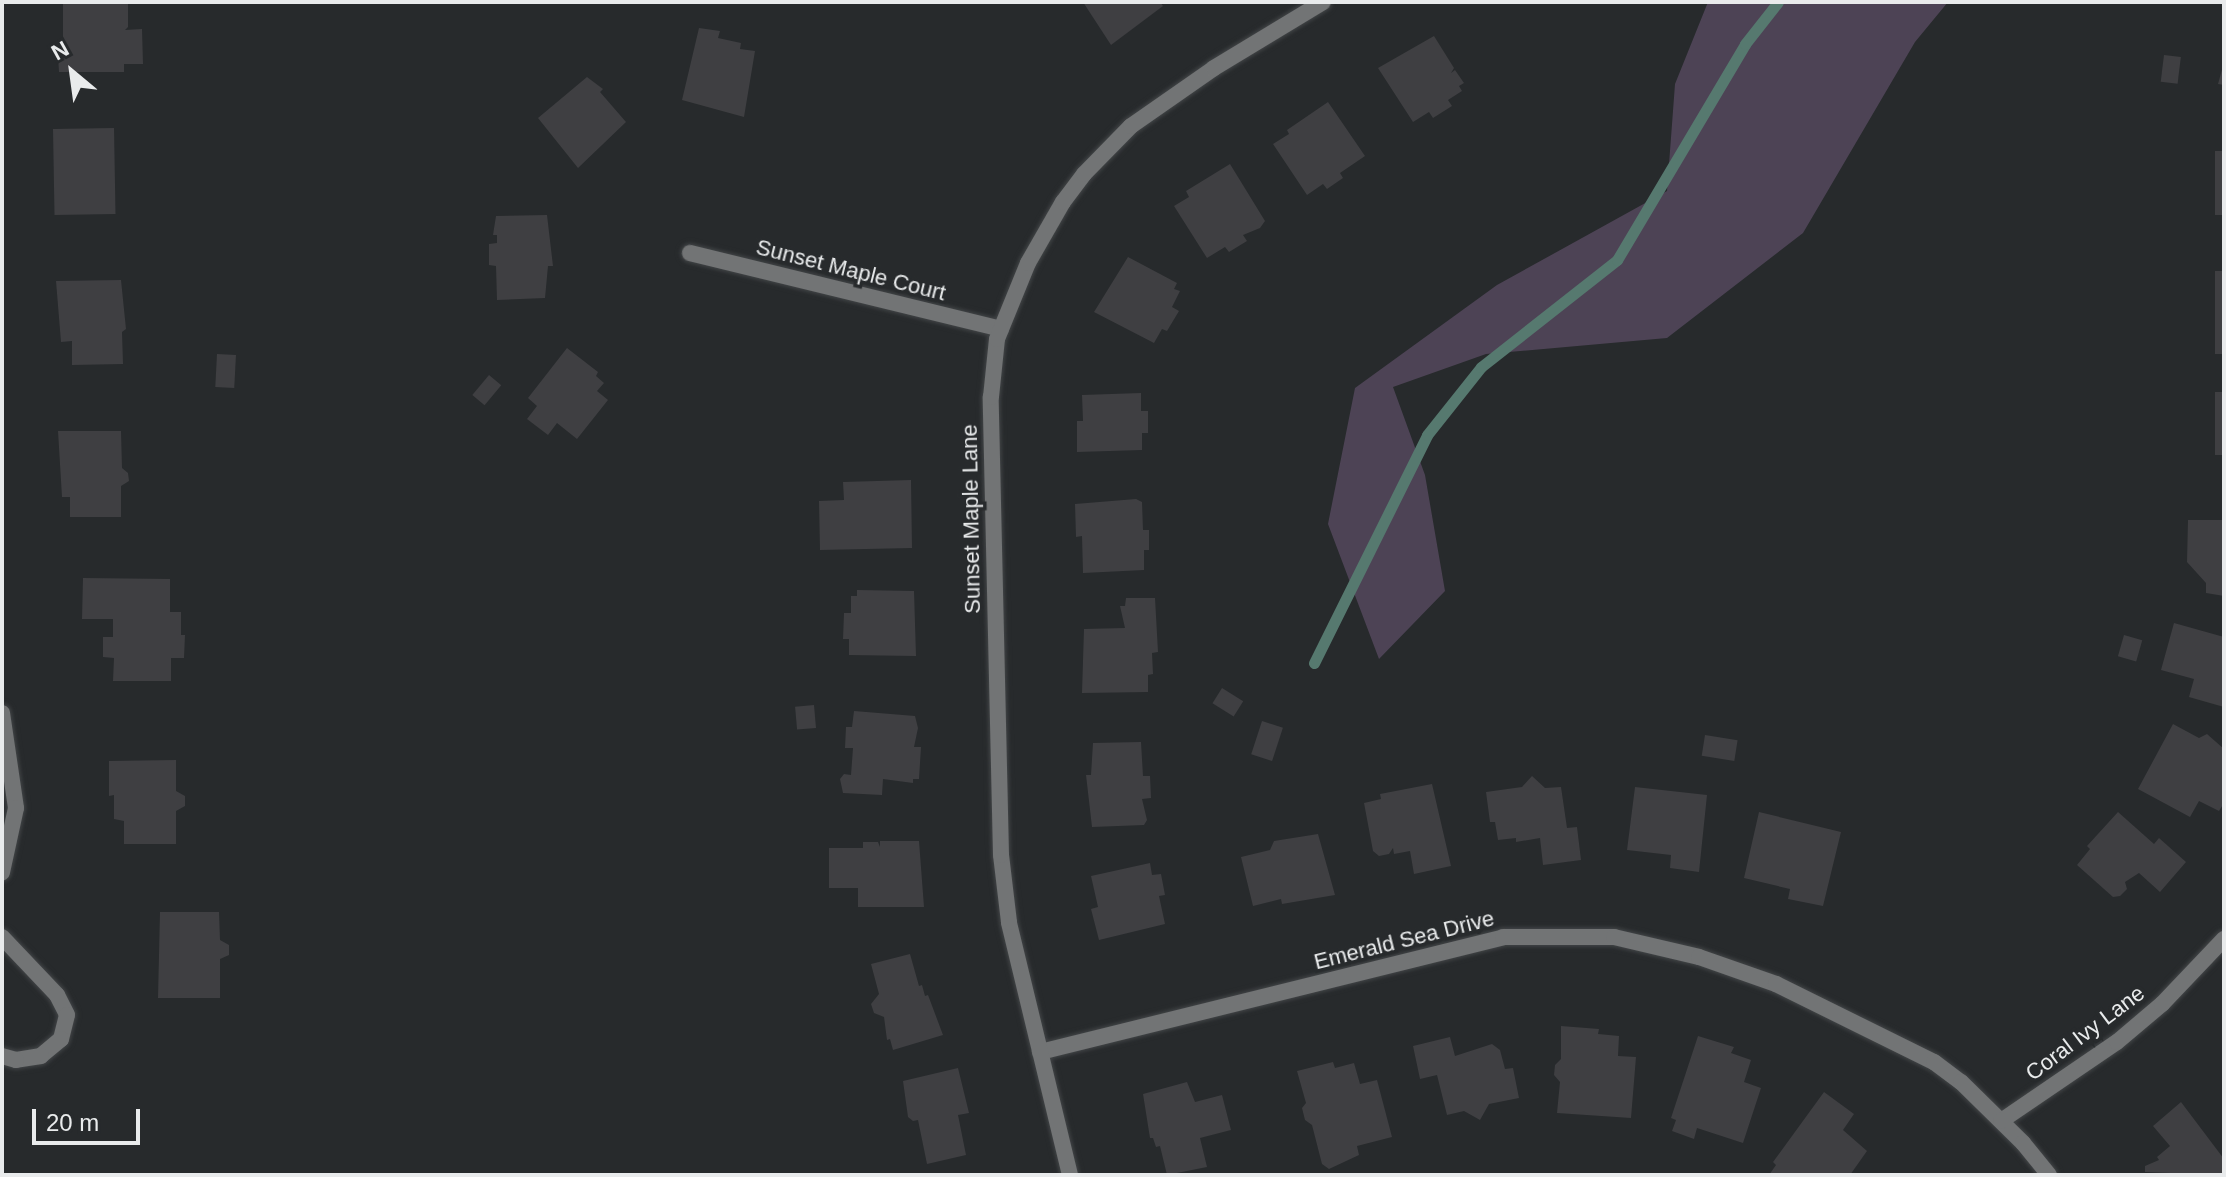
<!DOCTYPE html>
<style>
body{margin:0}
#map{position:relative;width:2226px;height:1177px;overflow:hidden;background:#272a2c;font-family:Helvetica,sans-serif}
div>[style]{position:absolute}
.green>*{inset:0;background:#4d4355}
.stream>*{height:11px;margin:-5.5px;padding:0 5.5px;transform-origin:5.5px;border-radius:5.5px;background:#56796f}
.building>*{inset:0;background:#3f3f42;transform-origin:0 0}
.roads{filter:drop-shadow(0 0 2px #424547) drop-shadow(0 0 2px #424547)}
.minor>*{height:16px;margin:-8px;padding:0 8px;transform-origin:8px;border-radius:8px;background:#727475}
span{translate:-50% -50%;white-space:nowrap;text-align:center;line-height:1.15;-webkit-text-stroke:7px #272a2c;paint-order:stroke}
.street-label{font-size:22px;color:#e9ebec}
.frame{position:absolute;inset:0;border:4px solid #e9ebec;pointer-events:none}
.north{position:absolute;left:32px;top:32px;width:80px;height:80px;-webkit-text-stroke:6px #272a2c;paint-order:stroke;rotate:331deg;font-size:22px;font-weight:700;line-height:32px;text-align:center;color:#e9ebec}
.north::after{content:'';display:block;margin:auto;width:28px;height:36px;background:#e9ebec;clip-path:polygon(50% 0,100% 100%,50% 72%,0 100%)}
.scale{position:absolute;left:32px;top:1109px;width:108px;height:36px;box-sizing:border-box;border:4px solid #e9ebec;border-top:0;padding-left:10px;font-size:24px;line-height:28px;white-space:nowrap;color:#e9ebec;-webkit-text-stroke:6px #272a2c;paint-order:stroke}
</style>
<div id="map">
<div class="green">
<i style="clip-path:polygon(1708px 2px,1948px 2px,1915px 42px,1803px 233px,1667px 338px,1486px 354px,1393px 387px,1425px 475px,1445px 591px,1379px 659px,1328px 524px,1355px 388px,1497px 285px,1667px 191px,1675px 84px)"></i>
</div>
<div class="stream">
<i style="left:1314px;top:663px;width:254px;rotate:-63.6deg"></i>
<i style="left:1427px;top:435px;width:87px;rotate:-51.5deg"></i>
<i style="left:1481px;top:367px;width:173px;rotate:-38.2deg"></i>
<i style="left:1617px;top:260px;width:251px;rotate:-59.3deg"></i>
<i style="left:1745px;top:44px;width:53px;rotate:-51.8deg"></i>
</div>
<div class="building">
<i style="clip-path:polygon(63px 2px,128px 2px,128px 27px,125px 30px,142px 29px,143px 64px,124px 64px,124px 72px,59px 72px,58px 56px,53px 56px,52px 44px,63px 44px)"></i>
<i style="clip-path:polygon(1083px 2px,1160px 2px,1163px 6px,1111px 45px)"></i>
<i style="clip-path:polygon(699px 28px,720px 31px,718px 38px,741px 43px,740px 49px,755px 51px,744px 117px,682px 100px)"></i>
<i style="clip-path:polygon(1434px 36px,1454px 68px,1451px 73px,1455px 70px,1464px 83px,1459px 86px,1462px 91px,1448px 100px,1452px 106px,1433px 118px,1429px 112px,1413px 122px,1378px 68px)"></i>
<i style="left:2164px;top:55px;width:17px;height:27px;rotate:7deg"></i>
<i style="clip-path:polygon(2223px 66px,2224px 66px,2224px 85px,2218px 84px)"></i>
<i style="clip-path:polygon(587px 77px,603px 89px,600px 92px,626px 122px,578px 168px,538px 118px)"></i>
<i style="clip-path:polygon(1328px 102px,1365px 156px,1340px 173px,1343px 178px,1327px 189px,1323px 184px,1307px 195px,1273px 144px,1289px 134px,1287px 130px)"></i>
<i style="left:114px;top:128px;width:86px;height:61px;rotate:89deg"></i>
<i style="left:2215px;top:151px;width:9px;height:64px"></i>
<i style="clip-path:polygon(1230px 164px,1265px 221px,1260px 228px,1243px 235px,1247px 241px,1229px 252px,1225px 247px,1207px 258px,1174px 206px,1189px 197px,1186px 191px)"></i>
<i style="clip-path:polygon(547px 215px,553px 266px,548px 266px,545px 298px,497px 300px,496px 266px,489px 265px,489px 244px,497px 243px,497px 235px,493px 235px,496px 216px)"></i>
<i style="clip-path:polygon(1128px 257px,1177px 283px,1174px 289px,1180px 291px,1172px 307px,1179px 311px,1167px 331px,1162px 329px,1154px 343px,1094px 312px)"></i>
<i style="left:2215px;top:271px;width:9px;height:83px"></i>
<i style="clip-path:polygon(121px 280px,126px 329px,122px 332px,123px 364px,72px 365px,72px 341px,61px 342px,56px 281px)"></i>
<i style="clip-path:polygon(567px 348px,598px 372px,596px 376px,604px 383px,597px 391px,608px 400px,577px 439px,557px 423px,548px 435px,527px 419px,537px 406px,528px 398px)"></i>
<i style="left:217px;top:354px;width:19px;height:33px;rotate:3deg"></i>
<i style="left:489px;top:375px;width:16px;height:26px;rotate:40deg"></i>
<i style="left:2215px;top:392px;width:9px;height:63px"></i>
<i style="clip-path:polygon(1141px 393px,1141px 411px,1148px 411px,1148px 433px,1142px 433px,1142px 450px,1077px 452px,1077px 421px,1083px 421px,1082px 395px)"></i>
<i style="clip-path:polygon(58px 431px,121px 431px,122px 468px,128px 473px,129px 481px,121px 486px,121px 517px,70px 517px,70px 497px,62px 497px)"></i>
<i style="clip-path:polygon(911px 480px,912px 548px,820px 550px,819px 501px,844px 500px,843px 482px)"></i>
<i style="clip-path:polygon(1136px 499px,1142px 502px,1143px 530px,1149px 530px,1149px 550px,1144px 550px,1144px 570px,1083px 573px,1082px 536px,1076px 537px,1075px 504px)"></i>
<i style="clip-path:polygon(2188px 520px,2224px 520px,2224px 596px,2206px 593px,2206px 583px,2187px 562px)"></i>
<i style="clip-path:polygon(83px 578px,170px 579px,170px 612px,181px 612px,181px 635px,185px 635px,184px 658px,171px 658px,171px 681px,113px 681px,114px 658px,103px 657px,103px 637px,113px 637px,113px 619px,82px 619px)"></i>
<i style="clip-path:polygon(857px 590px,914px 591px,916px 656px,849px 655px,849px 639px,843px 639px,844px 613px,851px 613px,851px 596px,857px 596px)"></i>
<i style="clip-path:polygon(1126px 598px,1155px 598px,1158px 652px,1152px 653px,1153px 674px,1148px 675px,1148px 692px,1082px 693px,1084px 629px,1125px 628px,1120px 606px,1125px 606px)"></i>
<i style="clip-path:polygon(2174px 623px,2224px 637px,2224px 707px,2189px 697px,2194px 679px,2161px 670px)"></i>
<i style="left:2124px;top:635px;width:19px;height:22px;rotate:16deg"></i>
<i style="left:1222px;top:688px;width:25px;height:18px;rotate:32deg"></i>
<i style="left:814px;top:705px;width:23px;height:19px;rotate:85deg"></i>
<i style="clip-path:polygon(854px 711px,915px 716px,918px 728px,914px 747px,921px 747px,919px 779px,913px 779px,913px 783px,883px 779px,882px 795px,843px 793px,840px 779px,844px 774px,851px 775px,853px 748px,845px 748px,846px 727px,852px 727px)"></i>
<i style="left:1262px;top:721px;width:22px;height:35px;rotate:18deg"></i>
<i style="clip-path:polygon(2173px 724px,2199px 738px,2207px 734px,2224px 749px,2224px 803px,2219px 811px,2199px 801px,2190px 817px,2138px 789px)"></i>
<i style="left:1705px;top:735px;width:33px;height:21px;rotate:9deg"></i>
<i style="clip-path:polygon(1141px 742px,1143px 776px,1150px 776px,1151px 798px,1142px 799px,1147px 820px,1144px 825px,1092px 827px,1086px 775px,1091px 775px,1093px 743px)"></i>
<i style="clip-path:polygon(176px 760px,176px 791px,185px 796px,185px 806px,176px 811px,176px 844px,124px 844px,124px 821px,114px 819px,114px 795px,109px 796px,109px 761px)"></i>
<i style="clip-path:polygon(1532px 776px,1545px 788px,1561px 787px,1567px 828px,1577px 827px,1581px 860px,1543px 865px,1540px 838px,1516px 842px,1516px 838px,1498px 840px,1495px 822px,1490px 822px,1486px 792px,1522px 787px)"></i>
<i style="clip-path:polygon(1432px 784px,1451px 866px,1414px 874px,1410px 851px,1394px 854px,1393px 848px,1389px 854px,1379px 856px,1373px 851px,1364px 803px,1381px 799px,1380px 794px)"></i>
<i style="clip-path:polygon(1635px 787px,1707px 795px,1699px 872px,1670px 868px,1671px 855px,1627px 850px)"></i>
<i style="clip-path:polygon(1759px 812px,1841px 832px,1823px 906px,1788px 899px,1790px 889px,1744px 878px)"></i>
<i style="clip-path:polygon(2118px 812px,2154px 844px,2159px 838px,2186px 862px,2160px 892px,2139px 873px,2125px 882px,2127px 889px,2120px 896px,2113px 897px,2077px 865px,2090px 849px,2087px 846px)"></i>
<i style="clip-path:polygon(1318px 834px,1335px 895px,1282px 904px,1281px 899px,1253px 906px,1241px 857px,1270px 850px,1274px 841px)"></i>
<i style="clip-path:polygon(880px 841px,919px 841px,924px 907px,858px 907px,858px 888px,829px 888px,829px 848px,863px 848px,863px 842px,878px 842px,880px 847px)"></i>
<i style="clip-path:polygon(1150px 863px,1152px 875px,1161px 874px,1165px 895px,1159px 896px,1165px 924px,1099px 940px,1091px 909px,1098px 907px,1091px 876px)"></i>
<i style="clip-path:polygon(160px 912px,219px 912px,220px 940px,229px 945px,229px 955px,220px 959px,220px 998px,158px 998px)"></i>
<i style="clip-path:polygon(910px 954px,919px 986px,922px 985px,925px 996px,928px 995px,943px 1035px,893px 1050px,890px 1039px,887px 1040px,884px 1017px,874px 1013px,871px 1004px,879px 994px,871px 964px)"></i>
<i style="clip-path:polygon(1561px 1026px,1599px 1029px,1598px 1034px,1619px 1036px,1618px 1056px,1636px 1057px,1631px 1118px,1557px 1113px,1560px 1082px,1554px 1075px,1555px 1065px,1561px 1059px)"></i>
<i style="clip-path:polygon(1698px 1036px,1734px 1047px,1731px 1053px,1751px 1060px,1744px 1082px,1761px 1088px,1743px 1143px,1697px 1128px,1694px 1139px,1672px 1131px,1676px 1120px,1671px 1118px)"></i>
<i style="clip-path:polygon(1450px 1037px,1455px 1056px,1492px 1044px,1500px 1050px,1505px 1069px,1513px 1068px,1519px 1098px,1489px 1104px,1480px 1120px,1464px 1111px,1447px 1115px,1437px 1075px,1420px 1079px,1413px 1046px)"></i>
<i style="clip-path:polygon(1333px 1062px,1335px 1068px,1354px 1063px,1360px 1084px,1377px 1080px,1392px 1137px,1357px 1146px,1359px 1155px,1329px 1169px,1322px 1164px,1312px 1125px,1305px 1120px,1302px 1108px,1306px 1103px,1297px 1071px)"></i>
<i style="clip-path:polygon(958px 1068px,969px 1113px,958px 1115px,966px 1155px,927px 1164px,918px 1120px,913px 1121px,908px 1117px,903px 1081px)"></i>
<i style="clip-path:polygon(1187px 1082px,1195px 1102px,1222px 1095px,1231px 1130px,1200px 1138px,1207px 1167px,1167px 1175px,1160px 1146px,1156px 1147px,1153px 1138px,1150px 1138px,1143px 1094px)"></i>
<i style="clip-path:polygon(1824px 1092px,1854px 1114px,1843px 1130px,1867px 1151px,1850px 1175px,1769px 1175px,1776px 1165px,1773px 1162px)"></i>
<i style="clip-path:polygon(2181px 1102px,2224px 1159px,2222px 1175px,2145px 1172px,2145px 1166px,2159px 1160px,2157px 1157px,2170px 1146px,2153px 1126px)"></i>
</div>
<div class="roads">
<div class="minor">
<i style="left:690px;top:253px;width:320px;rotate:13.7deg"></i>
<i style="left:2px;top:713px;width:96px;rotate:81.6deg"></i>
<i style="left:16px;top:808px;width:66px;rotate:102.3deg"></i>
<i style="left:2px;top:937px;width:80px;rotate:46.5deg"></i>
<i style="left:57px;top:995px;width:22px;rotate:63deg"></i>
<i style="left:67px;top:1015px;width:25px;rotate:104deg"></i>
<i style="left:61px;top:1039px;width:26px;rotate:140deg"></i>
<i style="left:41px;top:1056px;width:25px;rotate:171deg"></i>
<i style="left:16px;top:1060px;width:15px;rotate:-164deg"></i>
<i style="left:1040px;top:1052px;width:477px;rotate:-13.9deg"></i>
<i style="left:1503px;top:937px;width:111px"></i>
<i style="left:1614px;top:937px;width:87px;rotate:13.2deg"></i>
<i style="left:1699px;top:957px;width:82px;rotate:19.3deg"></i>
<i style="left:1776px;top:984px;width:176px;rotate:26.3deg"></i>
<i style="left:1934px;top:1062px;width:34px;rotate:37deg"></i>
<i style="left:1961px;top:1082px;width:87px;rotate:44.5deg"></i>
<i style="left:2023px;top:1143px;width:41px;rotate:50.9deg"></i>
<i style="left:2001px;top:1121px;width:140px;rotate:-34.3deg"></i>
<i style="left:2117px;top:1042px;width:59px;rotate:-40.2deg"></i>
<i style="left:2162px;top:1004px;width:90px;rotate:-46.4deg"></i>
<i style="left:1070px;top:1175px;width:260px;rotate:-103.6deg"></i>
<i style="left:1009px;top:922px;width:67px;rotate:-96.8deg"></i>
<i style="left:1001px;top:855px;width:458px;rotate:-91.3deg"></i>
<i style="left:991px;top:397px;width:58px;rotate:-84.1deg"></i>
<i style="left:997px;top:339px;width:82px;rotate:-67.8deg"></i>
<i style="left:1028px;top:263px;width:70px;rotate:-60.2deg"></i>
<i style="left:1063px;top:202px;width:35px;rotate:-53deg"></i>
<i style="left:1084px;top:174px;width:67px;rotate:-45.6deg"></i>
<i style="left:1131px;top:126px;width:101px;rotate:-34.9deg"></i>
<i style="left:1214px;top:68px;width:127px;rotate:-31.2deg"></i>
</div>
</div>
<div class="street-label">
<span style="left:851px;top:270px;rotate:14deg">Sunset Maple Court</span>
<span style="left:971px;top:519px;rotate:-91deg">Sunset Maple Lane</span>
<span style="left:1404px;top:940px;rotate:-14deg">Emerald Sea Drive</span>
<span style="left:2085px;top:1033px;rotate:-37deg">Coral Ivy Lane</span>
</div>
<div class="frame"></div>
<div class="north">N</div>
<div class="scale">20 m</div>
</div>
